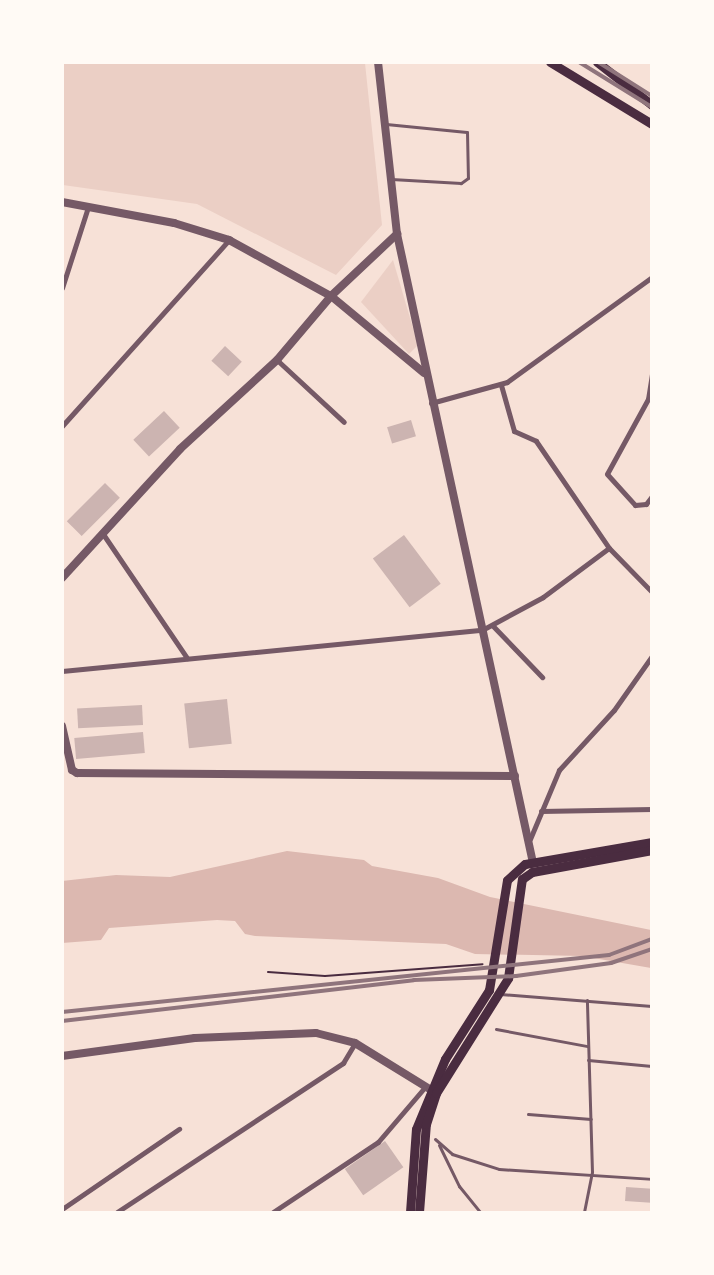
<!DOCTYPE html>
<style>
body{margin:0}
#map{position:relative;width:714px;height:1275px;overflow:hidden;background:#f7e1d7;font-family:"Asap Condensed",sans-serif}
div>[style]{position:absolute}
.green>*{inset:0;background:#ebcfc5}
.water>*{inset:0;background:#dcb8b0}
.building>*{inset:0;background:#ccb4b1;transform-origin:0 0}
.path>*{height:2px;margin:-1px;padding:0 1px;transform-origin:1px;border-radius:1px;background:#4a2c40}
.service>*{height:3px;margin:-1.5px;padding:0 1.5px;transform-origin:1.5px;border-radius:1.5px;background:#755966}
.minor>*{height:5px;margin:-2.5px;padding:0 2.5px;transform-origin:2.5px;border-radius:2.5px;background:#755966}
.tertiary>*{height:8px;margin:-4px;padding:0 4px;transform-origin:4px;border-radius:4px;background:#755966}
.secondary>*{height:9px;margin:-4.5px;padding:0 4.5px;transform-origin:4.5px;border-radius:4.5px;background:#4a2c40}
.rail>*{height:4px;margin:-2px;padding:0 2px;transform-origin:2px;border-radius:2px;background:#8f747c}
span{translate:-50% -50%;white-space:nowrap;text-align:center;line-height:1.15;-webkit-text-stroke:5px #fffaf5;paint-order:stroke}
.frame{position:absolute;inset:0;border:64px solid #fffaf5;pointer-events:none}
</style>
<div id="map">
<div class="green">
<i style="clip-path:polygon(63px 62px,365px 63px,382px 225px,336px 275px,197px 204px,63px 185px)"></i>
<i style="clip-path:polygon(393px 260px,418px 345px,409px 354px,361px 302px)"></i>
</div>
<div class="water">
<i style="clip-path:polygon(287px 851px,364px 860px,372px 866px,438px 878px,490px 897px,651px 930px,651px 968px,582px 956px,475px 954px,446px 944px,255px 936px,245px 934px,235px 921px,217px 920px,109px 928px,101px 940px,62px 943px,62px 881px,116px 875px,170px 877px)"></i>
</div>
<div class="building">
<i style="left:225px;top:346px;width:23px;height:20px;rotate:43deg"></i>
<i style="left:164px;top:411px;width:23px;height:42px;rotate:47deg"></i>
<i style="left:411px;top:420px;width:17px;height:25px;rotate:73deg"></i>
<i style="left:105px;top:483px;width:21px;height:54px;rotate:45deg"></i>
<i style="left:404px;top:535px;width:61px;height:39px;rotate:53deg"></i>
<i style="left:227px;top:699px;width:45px;height:43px;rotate:84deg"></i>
<i style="left:142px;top:705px;width:20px;height:65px;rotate:87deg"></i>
<i style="left:143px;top:732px;width:21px;height:69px;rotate:85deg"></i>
<i style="left:385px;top:1141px;width:32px;height:49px;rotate:55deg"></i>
<i style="left:626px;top:1187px;width:26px;height:14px;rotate:4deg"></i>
</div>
<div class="path">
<i style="left:268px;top:972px;width:57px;rotate:4deg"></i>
<i style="left:325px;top:976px;width:158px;rotate:-4.3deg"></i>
</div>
<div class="service">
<i style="left:386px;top:124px;width:81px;rotate:5.6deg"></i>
<i style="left:467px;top:132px;width:46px;rotate:88.8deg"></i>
<i style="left:468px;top:178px;width:9px;rotate:144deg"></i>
<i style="left:461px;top:183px;width:70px;rotate:-176.7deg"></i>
<i style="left:500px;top:994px;width:152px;rotate:4.5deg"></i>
<i style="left:496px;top:1029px;width:93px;rotate:10.6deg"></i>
<i style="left:588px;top:1060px;width:64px;rotate:5.4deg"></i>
<i style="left:528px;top:1114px;width:63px;rotate:4.5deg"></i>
<i style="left:435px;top:1139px;width:23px;rotate:41deg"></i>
<i style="left:452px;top:1154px;width:49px;rotate:17.7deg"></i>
<i style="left:499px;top:1169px;width:153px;rotate:3.7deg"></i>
<i style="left:439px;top:1145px;width:46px;rotate:64deg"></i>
<i style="left:459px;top:1186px;width:33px;rotate:51deg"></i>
<i style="left:584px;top:1212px;width:41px;rotate:-78.7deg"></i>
<i style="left:592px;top:1172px;width:172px;rotate:-91.7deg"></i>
</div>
<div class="minor">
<i style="left:62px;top:288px;width:85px;rotate:-72.2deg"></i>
<i style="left:277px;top:360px;width:91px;rotate:42.8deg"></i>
<i style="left:652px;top:374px;width:25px;rotate:99deg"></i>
<i style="left:648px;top:399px;width:85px;rotate:118.7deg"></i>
<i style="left:607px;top:474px;width:42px;rotate:47.9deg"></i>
<i style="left:635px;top:505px;width:11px;rotate:-5deg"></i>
<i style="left:646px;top:504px;width:10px;rotate:-53deg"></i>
<i style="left:501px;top:385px;width:48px;rotate:74.2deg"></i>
<i style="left:514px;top:431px;width:24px;rotate:24deg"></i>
<i style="left:536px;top:441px;width:130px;rotate:55.7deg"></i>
<i style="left:609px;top:548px;width:62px;rotate:45.7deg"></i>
<i style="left:431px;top:403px;width:79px;rotate:-15.4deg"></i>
<i style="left:507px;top:382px;width:179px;rotate:-35.9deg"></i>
<i style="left:62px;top:426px;width:250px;rotate:-48.1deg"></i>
<i style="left:103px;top:534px;width:150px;rotate:55.9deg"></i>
<i style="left:493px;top:626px;width:71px;rotate:46.1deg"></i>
<i style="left:62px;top:671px;width:422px;rotate:-5.6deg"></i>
<i style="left:482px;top:630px;width:69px;rotate:-28.4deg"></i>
<i style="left:543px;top:597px;width:82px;rotate:-36.6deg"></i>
<i style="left:541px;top:811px;width:111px;rotate:-1deg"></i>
<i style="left:530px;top:839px;width:75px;rotate:-67.2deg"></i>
<i style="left:559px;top:770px;width:81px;rotate:-47.5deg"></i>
<i style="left:614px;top:710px;width:66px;rotate:-54.9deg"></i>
<i style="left:62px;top:1209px;width:142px;rotate:-34.4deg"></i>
<i style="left:117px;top:1212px;width:271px;rotate:-33.4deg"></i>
<i style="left:343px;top:1063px;width:23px;rotate:-59deg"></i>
<i style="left:273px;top:1212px;width:126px;rotate:-33.7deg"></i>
<i style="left:378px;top:1142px;width:72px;rotate:-49.5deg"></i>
</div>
<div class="tertiary">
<i style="left:378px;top:62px;width:173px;rotate:83.7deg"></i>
<i style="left:397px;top:234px;width:644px;rotate:77.8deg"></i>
<i style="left:62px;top:202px;width:114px;rotate:10.6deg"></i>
<i style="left:174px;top:223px;width:58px;rotate:17.2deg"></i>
<i style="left:229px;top:240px;width:116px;rotate:28.8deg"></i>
<i style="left:331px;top:296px;width:121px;rotate:39.6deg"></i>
<i style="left:62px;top:578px;width:175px;rotate:-47.5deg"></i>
<i style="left:180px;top:449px;width:132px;rotate:-42.5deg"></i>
<i style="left:277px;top:360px;width:84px;rotate:-49.8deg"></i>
<i style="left:331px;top:296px;width:91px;rotate:-43.2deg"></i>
<i style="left:62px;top:726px;width:45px;rotate:77.2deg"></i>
<i style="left:72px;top:770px;width:6px;rotate:31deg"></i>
<i style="left:77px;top:773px;width:438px;rotate:0.4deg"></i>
<i style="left:62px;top:1056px;width:134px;rotate:-7.7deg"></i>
<i style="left:195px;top:1038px;width:121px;rotate:-2.4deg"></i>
<i style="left:316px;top:1033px;width:40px;rotate:14.4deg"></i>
<i style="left:355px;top:1043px;width:95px;rotate:31.7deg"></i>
</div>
<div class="secondary">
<i style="left:550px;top:62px;width:119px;rotate:31.3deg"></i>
<i style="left:597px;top:62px;width:70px;rotate:38deg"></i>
<i style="left:410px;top:1212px;width:83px;rotate:-85.9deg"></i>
<i style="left:416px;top:1129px;width:76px;rotate:-67.5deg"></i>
<i style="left:445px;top:1059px;width:82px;rotate:-57.5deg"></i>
<i style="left:489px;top:990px;width:111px;rotate:-80.7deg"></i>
<i style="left:507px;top:880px;width:24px;rotate:-42deg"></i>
<i style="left:525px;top:864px;width:129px;rotate:-9.8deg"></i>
<i style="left:419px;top:1212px;width:88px;rotate:-85.5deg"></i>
<i style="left:426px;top:1124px;width:33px;rotate:-72deg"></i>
<i style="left:436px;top:1093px;width:136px;rotate:-57.9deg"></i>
<i style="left:508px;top:978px;width:100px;rotate:-82deg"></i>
<i style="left:522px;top:879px;width:12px;rotate:-35deg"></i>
<i style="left:532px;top:872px;width:122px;rotate:-10.4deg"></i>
</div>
<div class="rail">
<i style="left:579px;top:62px;width:86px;rotate:31.7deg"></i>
<i style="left:598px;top:62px;width:64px;rotate:32.2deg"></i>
<i style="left:62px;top:1012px;width:550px;rotate:-5.95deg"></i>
<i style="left:609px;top:955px;width:46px;rotate:-20.4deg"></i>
<i style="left:62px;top:1021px;width:354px;rotate:-6.6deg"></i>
<i style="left:414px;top:980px;width:102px;rotate:-2.2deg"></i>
<i style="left:516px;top:976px;width:96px;rotate:-7.8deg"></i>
<i style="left:611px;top:963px;width:43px;rotate:-18.9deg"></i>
</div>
<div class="frame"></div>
</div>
